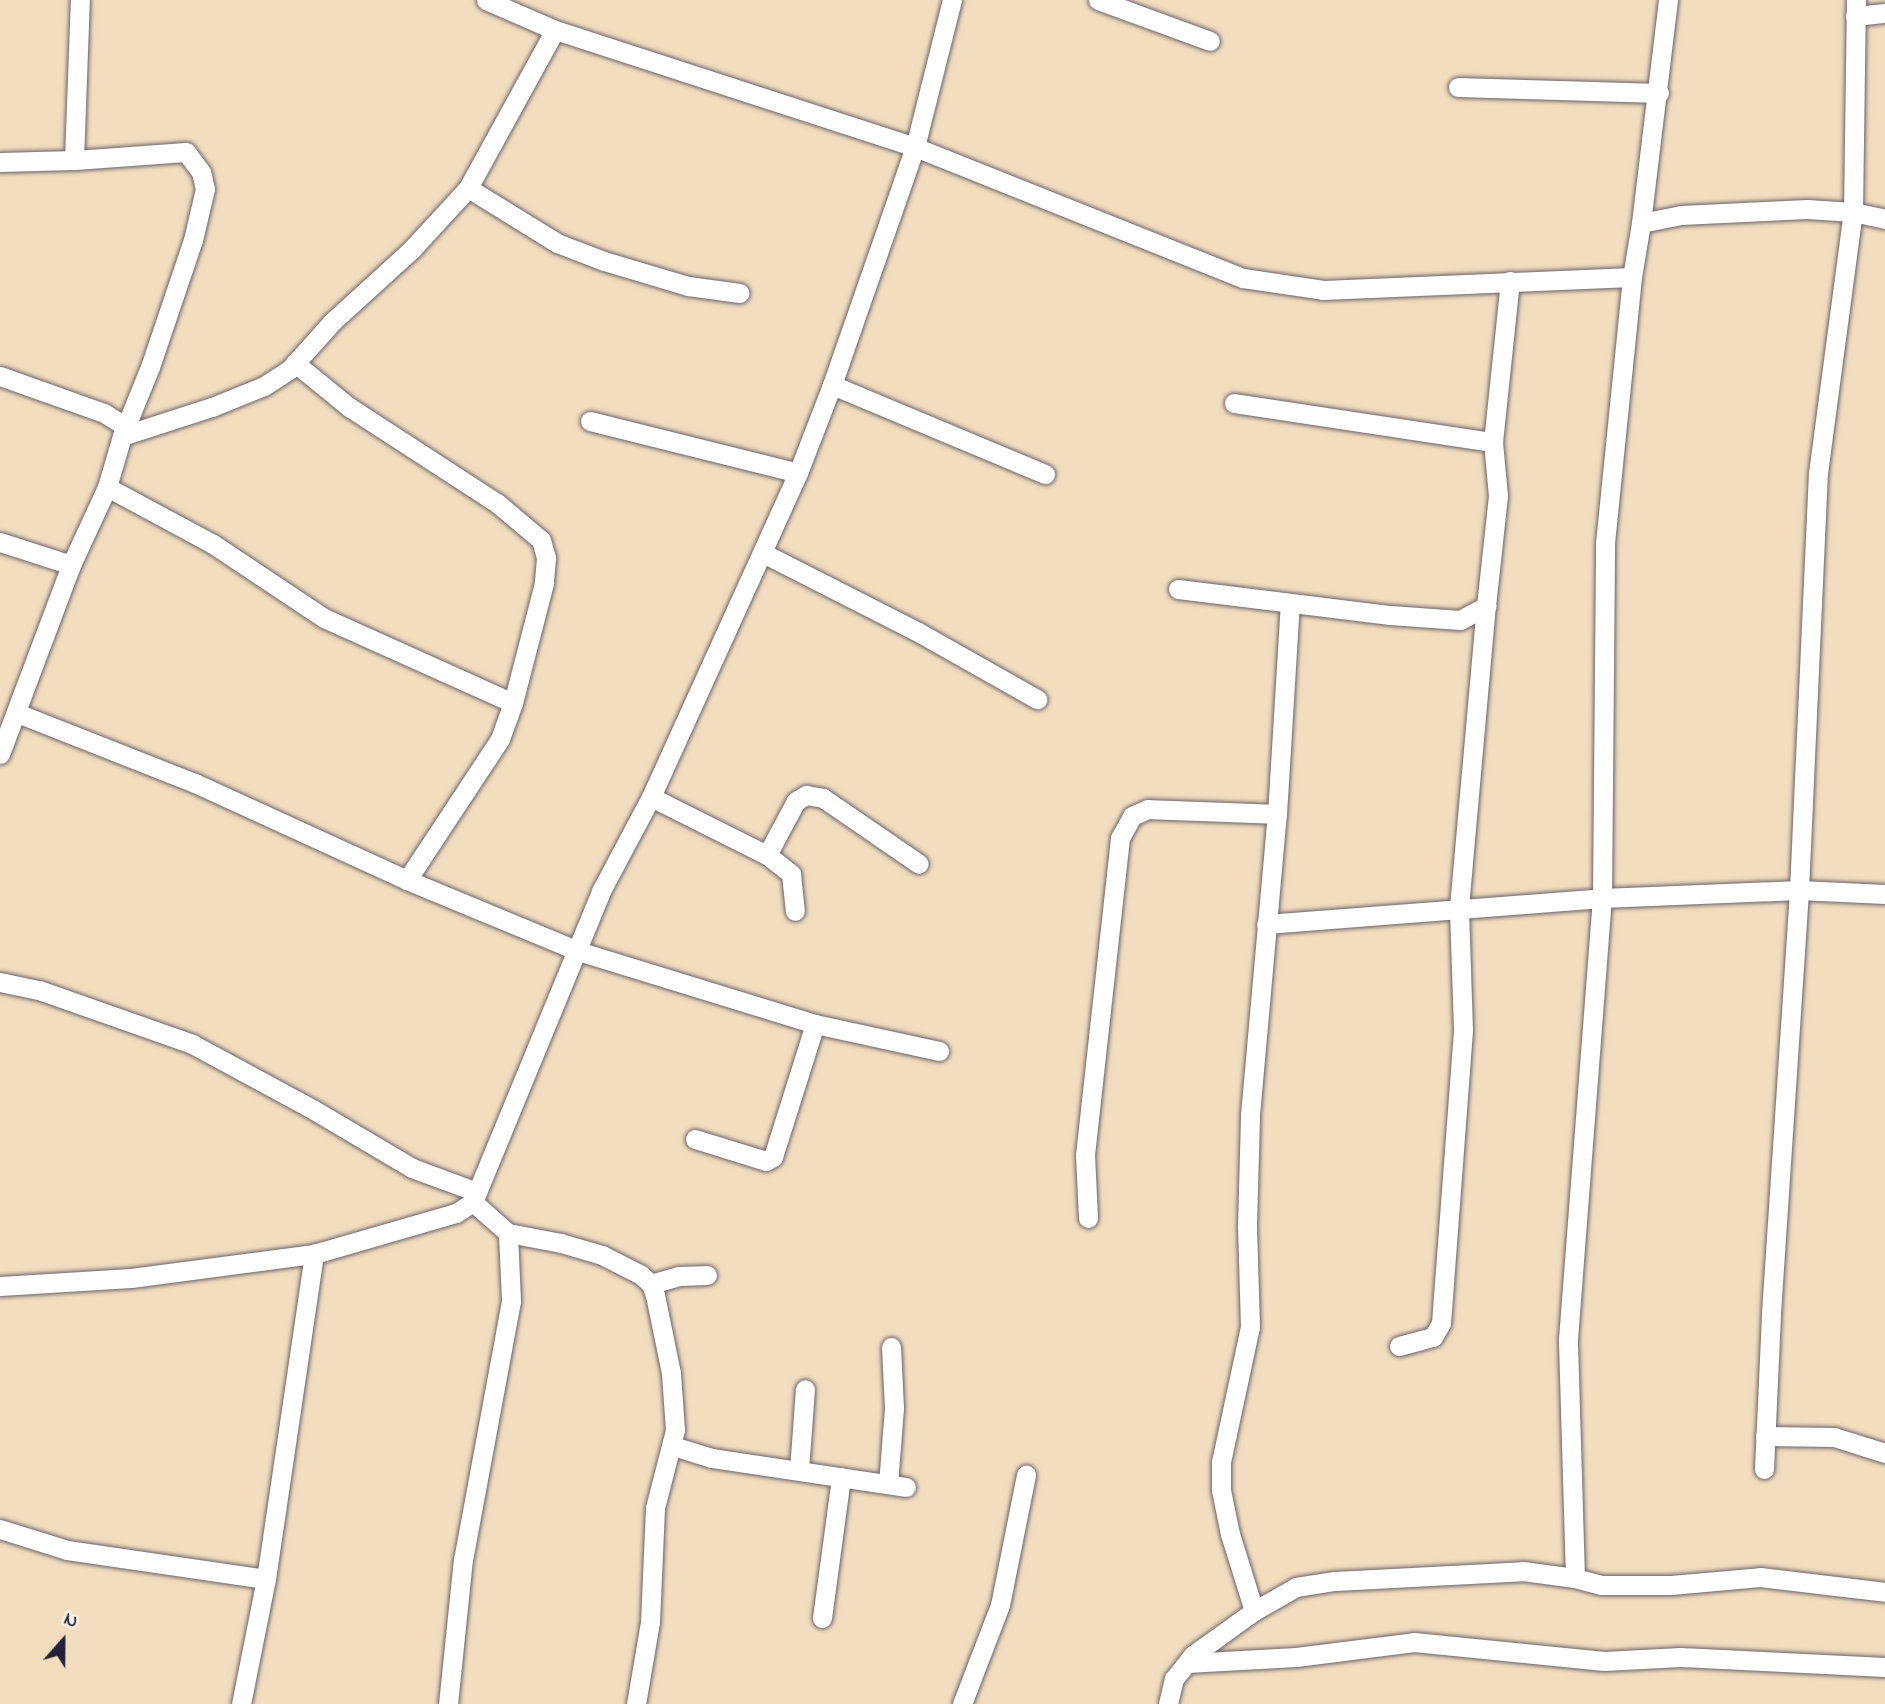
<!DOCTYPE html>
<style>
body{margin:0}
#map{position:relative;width:1885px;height:1704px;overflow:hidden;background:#f2ddbf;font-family:"Indie Flower",sans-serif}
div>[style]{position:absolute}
.roads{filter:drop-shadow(0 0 2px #6b6369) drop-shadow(0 0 2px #6b6369)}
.minor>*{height:19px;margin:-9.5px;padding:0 9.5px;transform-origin:9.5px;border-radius:9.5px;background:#fff}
span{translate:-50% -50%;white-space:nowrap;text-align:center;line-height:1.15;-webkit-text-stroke:7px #fcf5e5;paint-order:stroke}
.north{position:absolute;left:28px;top:1606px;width:70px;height:70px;-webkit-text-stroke:5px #fcf5e5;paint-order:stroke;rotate:21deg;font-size:19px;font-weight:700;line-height:28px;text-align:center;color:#22223b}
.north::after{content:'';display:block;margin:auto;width:24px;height:32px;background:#22223b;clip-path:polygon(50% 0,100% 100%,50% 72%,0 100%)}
</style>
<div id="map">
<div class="roads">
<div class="minor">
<i style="left:486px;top:0;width:75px;rotate:23.5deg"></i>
<i style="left:1098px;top:0;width:119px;rotate:20.1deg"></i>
<i style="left:1855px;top:16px;width:30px;rotate:-6deg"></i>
<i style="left:1458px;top:87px;width:201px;rotate:1.7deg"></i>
<i style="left:0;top:162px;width:74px;rotate:-1.5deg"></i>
<i style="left:74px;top:160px;width:160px;rotate:-87.9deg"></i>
<i style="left:468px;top:188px;width:105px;rotate:31.7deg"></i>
<i style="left:557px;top:243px;width:50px;rotate:21deg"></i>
<i style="left:604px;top:261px;width:88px;rotate:16.6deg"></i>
<i style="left:688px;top:286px;width:52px;rotate:7.7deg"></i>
<i style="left:1641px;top:223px;width:225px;rotate:-83.1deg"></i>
<i style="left:295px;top:363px;width:70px;rotate:39.2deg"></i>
<i style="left:349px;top:407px;width:176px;rotate:33deg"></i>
<i style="left:497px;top:503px;width:57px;rotate:40.1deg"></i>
<i style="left:541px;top:540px;width:19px;rotate:74deg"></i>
<i style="left:546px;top:558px;width:25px;rotate:95deg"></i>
<i style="left:544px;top:583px;width:124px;rotate:104.5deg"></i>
<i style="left:0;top:376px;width:110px;rotate:19.6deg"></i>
<i style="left:104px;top:413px;width:26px;rotate:32deg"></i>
<i style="left:832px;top:385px;width:231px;rotate:22.7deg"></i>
<i style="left:1234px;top:403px;width:262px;rotate:8.6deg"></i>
<i style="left:590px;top:421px;width:214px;rotate:14deg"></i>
<i style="left:122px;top:436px;width:95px;rotate:-17.9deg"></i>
<i style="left:212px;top:407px;width:56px;rotate:-22deg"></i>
<i style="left:264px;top:386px;width:30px;rotate:-33deg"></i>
<i style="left:289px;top:370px;width:66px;rotate:-48.1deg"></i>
<i style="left:333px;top:321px;width:107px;rotate:-42.3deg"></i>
<i style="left:412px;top:249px;width:83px;rotate:-47.4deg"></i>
<i style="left:468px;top:188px;width:180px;rotate:-61.2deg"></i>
<i style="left:555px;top:30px;width:379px;rotate:18deg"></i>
<i style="left:915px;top:147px;width:353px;rotate:21.8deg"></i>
<i style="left:1243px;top:278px;width:81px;rotate:8.5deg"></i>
<i style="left:1323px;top:290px;width:309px;rotate:-2.4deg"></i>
<i style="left:1632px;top:277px;width:55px;rotate:-80.5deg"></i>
<i style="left:1641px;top:223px;width:41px;rotate:-11.3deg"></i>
<i style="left:1681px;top:215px;width:126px;rotate:-2.7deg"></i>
<i style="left:1807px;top:209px;width:46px;rotate:3.7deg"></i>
<i style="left:1853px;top:212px;width:33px;rotate:12deg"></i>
<i style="left:107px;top:487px;width:120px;rotate:28.3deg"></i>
<i style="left:213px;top:544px;width:133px;rotate:33.7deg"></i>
<i style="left:324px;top:618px;width:207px;rotate:24.2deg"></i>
<i style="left:513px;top:703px;width:38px;rotate:110deg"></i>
<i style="left:500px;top:739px;width:169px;rotate:123.4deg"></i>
<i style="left:0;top:542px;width:75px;rotate:17.9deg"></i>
<i style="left:763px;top:553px;width:174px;rotate:27deg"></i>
<i style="left:918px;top:632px;width:137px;rotate:29.4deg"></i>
<i style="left:1178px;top:589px;width:214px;rotate:7deg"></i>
<i style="left:1390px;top:615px;width:70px;rotate:4.1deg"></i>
<i style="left:1460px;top:620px;width:30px;rotate:-28deg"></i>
<i style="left:1486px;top:606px;width:111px;rotate:-83.8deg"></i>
<i style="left:1498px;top:496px;width:54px;rotate:-95.3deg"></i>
<i style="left:1493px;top:442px;width:162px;rotate:-84deg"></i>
<i style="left:17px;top:713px;width:191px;rotate:21.5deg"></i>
<i style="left:195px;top:783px;width:233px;rotate:24.6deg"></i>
<i style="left:407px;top:880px;width:185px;rotate:22.5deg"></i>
<i style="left:578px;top:951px;width:248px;rotate:17.1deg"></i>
<i style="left:815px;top:1024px;width:127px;rotate:12.3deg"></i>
<i style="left:0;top:754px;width:202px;rotate:-69.4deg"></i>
<i style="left:71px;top:565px;width:86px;rotate:-65.2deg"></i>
<i style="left:107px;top:487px;width:53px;rotate:-73.6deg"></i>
<i style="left:122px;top:436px;width:74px;rotate:-67.9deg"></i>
<i style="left:150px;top:367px;width:134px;rotate:-71.3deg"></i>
<i style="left:193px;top:240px;width:52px;rotate:-76.8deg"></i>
<i style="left:205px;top:189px;width:17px;rotate:-103deg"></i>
<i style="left:201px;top:172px;width:25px;rotate:-127deg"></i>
<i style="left:186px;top:152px;width:112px;rotate:175.9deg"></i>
<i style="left:651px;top:797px;width:130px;rotate:26.6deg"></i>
<i style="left:767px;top:855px;width:31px;rotate:38deg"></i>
<i style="left:791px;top:874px;width:37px;rotate:84deg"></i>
<i style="left:767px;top:855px;width:61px;rotate:-61.8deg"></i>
<i style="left:796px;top:801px;width:12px;rotate:-31deg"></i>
<i style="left:806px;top:795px;width:17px;rotate:10deg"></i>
<i style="left:823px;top:798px;width:116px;rotate:34.5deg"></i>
<i style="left:1266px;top:924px;width:337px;rotate:-4.4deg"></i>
<i style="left:1602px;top:898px;width:197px;rotate:-2.3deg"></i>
<i style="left:1799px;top:890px;width:86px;rotate:2.7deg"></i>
<i style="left:0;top:982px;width:40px;rotate:12deg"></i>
<i style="left:39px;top:990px;width:162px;rotate:19.4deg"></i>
<i style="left:192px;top:1044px;width:139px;rotate:28.4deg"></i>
<i style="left:314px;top:1110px;width:114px;rotate:30.6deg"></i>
<i style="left:412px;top:1168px;width:69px;rotate:20.3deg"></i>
<i style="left:695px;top:1139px;width:74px;rotate:17.2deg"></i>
<i style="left:766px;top:1161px;width:8px;rotate:-30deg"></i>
<i style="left:773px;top:1157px;width:139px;rotate:-72.5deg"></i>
<i style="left:1088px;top:1218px;width:63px;rotate:-92.7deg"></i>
<i style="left:1085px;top:1155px;width:319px;rotate:-83.7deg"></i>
<i style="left:1120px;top:838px;width:25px;rotate:-61deg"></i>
<i style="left:1132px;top:816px;width:17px;rotate:-24deg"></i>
<i style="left:1148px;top:809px;width:129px;rotate:2.2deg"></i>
<i style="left:508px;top:1233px;width:54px;rotate:10.7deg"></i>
<i style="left:561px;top:1243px;width:43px;rotate:16.3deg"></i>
<i style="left:602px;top:1255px;width:44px;rotate:27.1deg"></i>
<i style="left:641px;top:1275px;width:13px;rotate:42deg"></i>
<i style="left:651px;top:1284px;width:12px;rotate:70deg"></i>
<i style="left:655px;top:1295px;width:80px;rotate:78.4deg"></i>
<i style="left:671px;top:1373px;width:57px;rotate:86deg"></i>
<i style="left:675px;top:1430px;width:81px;rotate:104.4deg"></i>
<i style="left:655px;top:1508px;width:114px;rotate:92.5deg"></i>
<i style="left:650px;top:1622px;width:83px;rotate:99.7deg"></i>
<i style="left:651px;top:1284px;width:29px;rotate:-16deg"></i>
<i style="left:679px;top:1276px;width:28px;rotate:-2deg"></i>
<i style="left:0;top:1286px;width:131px;rotate:-3.5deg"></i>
<i style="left:131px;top:1278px;width:185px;rotate:-7.5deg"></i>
<i style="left:314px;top:1254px;width:148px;rotate:-16.1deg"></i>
<i style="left:456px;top:1213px;width:20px;rotate:-33deg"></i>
<i style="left:473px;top:1202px;width:336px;rotate:-67.6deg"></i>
<i style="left:601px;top:891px;width:106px;rotate:-62deg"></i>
<i style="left:651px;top:797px;width:356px;rotate:-65.6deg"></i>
<i style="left:798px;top:473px;width:94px;rotate:-68.9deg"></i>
<i style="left:832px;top:385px;width:252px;rotate:-70.8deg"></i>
<i style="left:915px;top:147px;width:152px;rotate:-75.9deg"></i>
<i style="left:1399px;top:1346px;width:35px;rotate:-15deg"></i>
<i style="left:1433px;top:1337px;width:16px;rotate:-60deg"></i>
<i style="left:1441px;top:1323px;width:294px;rotate:-85.7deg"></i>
<i style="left:1463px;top:1030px;width:123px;rotate:-91.9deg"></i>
<i style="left:1459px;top:907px;width:302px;rotate:-84.9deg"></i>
<i style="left:1765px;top:1436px;width:69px;rotate:0.8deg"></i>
<i style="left:1834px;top:1437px;width:53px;rotate:17.4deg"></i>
<i style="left:673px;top:1446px;width:41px;rotate:17.1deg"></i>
<i style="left:712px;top:1458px;width:196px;rotate:8.5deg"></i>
<i style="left:1764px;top:1469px;width:156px;rotate:-87.4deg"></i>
<i style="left:1771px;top:1313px;width:424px;rotate:-86.2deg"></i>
<i style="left:1799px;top:890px;width:417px;rotate:-87.4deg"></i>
<i style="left:1818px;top:473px;width:263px;rotate:-82.4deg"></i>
<i style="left:1853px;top:212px;width:212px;rotate:-89.2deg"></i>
<i style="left:799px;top:1470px;width:81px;rotate:-85.8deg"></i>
<i style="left:888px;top:1484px;width:76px;rotate:-85.5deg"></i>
<i style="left:894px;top:1408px;width:61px;rotate:-92.8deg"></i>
<i style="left:0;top:1529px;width:70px;rotate:17.4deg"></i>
<i style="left:67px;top:1550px;width:201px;rotate:8.3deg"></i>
<i style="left:1575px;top:1578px;width:239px;rotate:-91.7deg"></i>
<i style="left:1568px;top:1339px;width:442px;rotate:-85.6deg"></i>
<i style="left:1602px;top:898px;width:355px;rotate:-89.5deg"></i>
<i style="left:1605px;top:543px;width:267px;rotate:-84.2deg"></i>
<i style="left:1254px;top:1611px;width:81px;rotate:-107.3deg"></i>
<i style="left:1230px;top:1534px;width:45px;rotate:-101.6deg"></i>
<i style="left:1221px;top:1490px;width:28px;rotate:-90deg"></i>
<i style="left:1221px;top:1462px;width:138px;rotate:-77.9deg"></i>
<i style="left:1250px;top:1327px;width:102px;rotate:-91.7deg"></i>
<i style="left:1247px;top:1225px;width:110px;rotate:-88.4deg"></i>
<i style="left:1250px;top:1115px;width:302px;rotate:-84.9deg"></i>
<i style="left:1277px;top:814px;width:211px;rotate:-86.5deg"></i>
<i style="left:822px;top:1618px;width:142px;rotate:-82.3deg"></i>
<i style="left:1187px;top:1663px;width:109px;rotate:-3.2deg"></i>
<i style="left:1296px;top:1657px;width:119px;rotate:-7.2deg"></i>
<i style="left:1414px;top:1642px;width:191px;rotate:5.7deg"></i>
<i style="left:1604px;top:1661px;width:76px;rotate:-3deg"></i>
<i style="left:1680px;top:1657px;width:205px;rotate:2.8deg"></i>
<i style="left:241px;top:1704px;width:127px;rotate:-78.7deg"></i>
<i style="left:266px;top:1579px;width:329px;rotate:-81.6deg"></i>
<i style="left:448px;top:1704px;width:145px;rotate:-84.1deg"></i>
<i style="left:463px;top:1560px;width:264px;rotate:-79.5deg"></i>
<i style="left:511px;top:1300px;width:67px;rotate:-92.6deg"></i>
<i style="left:508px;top:1233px;width:47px;rotate:-138.5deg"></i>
<i style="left:962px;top:1704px;width:106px;rotate:-69deg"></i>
<i style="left:1000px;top:1605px;width:133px;rotate:-78.7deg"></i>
<i style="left:1168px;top:1704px;width:26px;rotate:-77deg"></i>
<i style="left:1174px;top:1679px;width:31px;rotate:-52deg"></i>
<i style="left:1193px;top:1655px;width:75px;rotate:-35.8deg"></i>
<i style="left:1254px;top:1611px;width:48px;rotate:-29.7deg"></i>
<i style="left:1296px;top:1587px;width:39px;rotate:-9deg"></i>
<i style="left:1335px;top:1581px;width:188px;rotate:-3deg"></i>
<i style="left:1523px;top:1571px;width:52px;rotate:7.7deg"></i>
<i style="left:1575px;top:1578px;width:27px;rotate:15deg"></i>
<i style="left:1601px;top:1585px;width:70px"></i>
<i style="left:1671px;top:1585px;width:89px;rotate:-5.1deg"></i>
<i style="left:1760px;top:1577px;width:126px;rotate:6.8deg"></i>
</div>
</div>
<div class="north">N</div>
</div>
